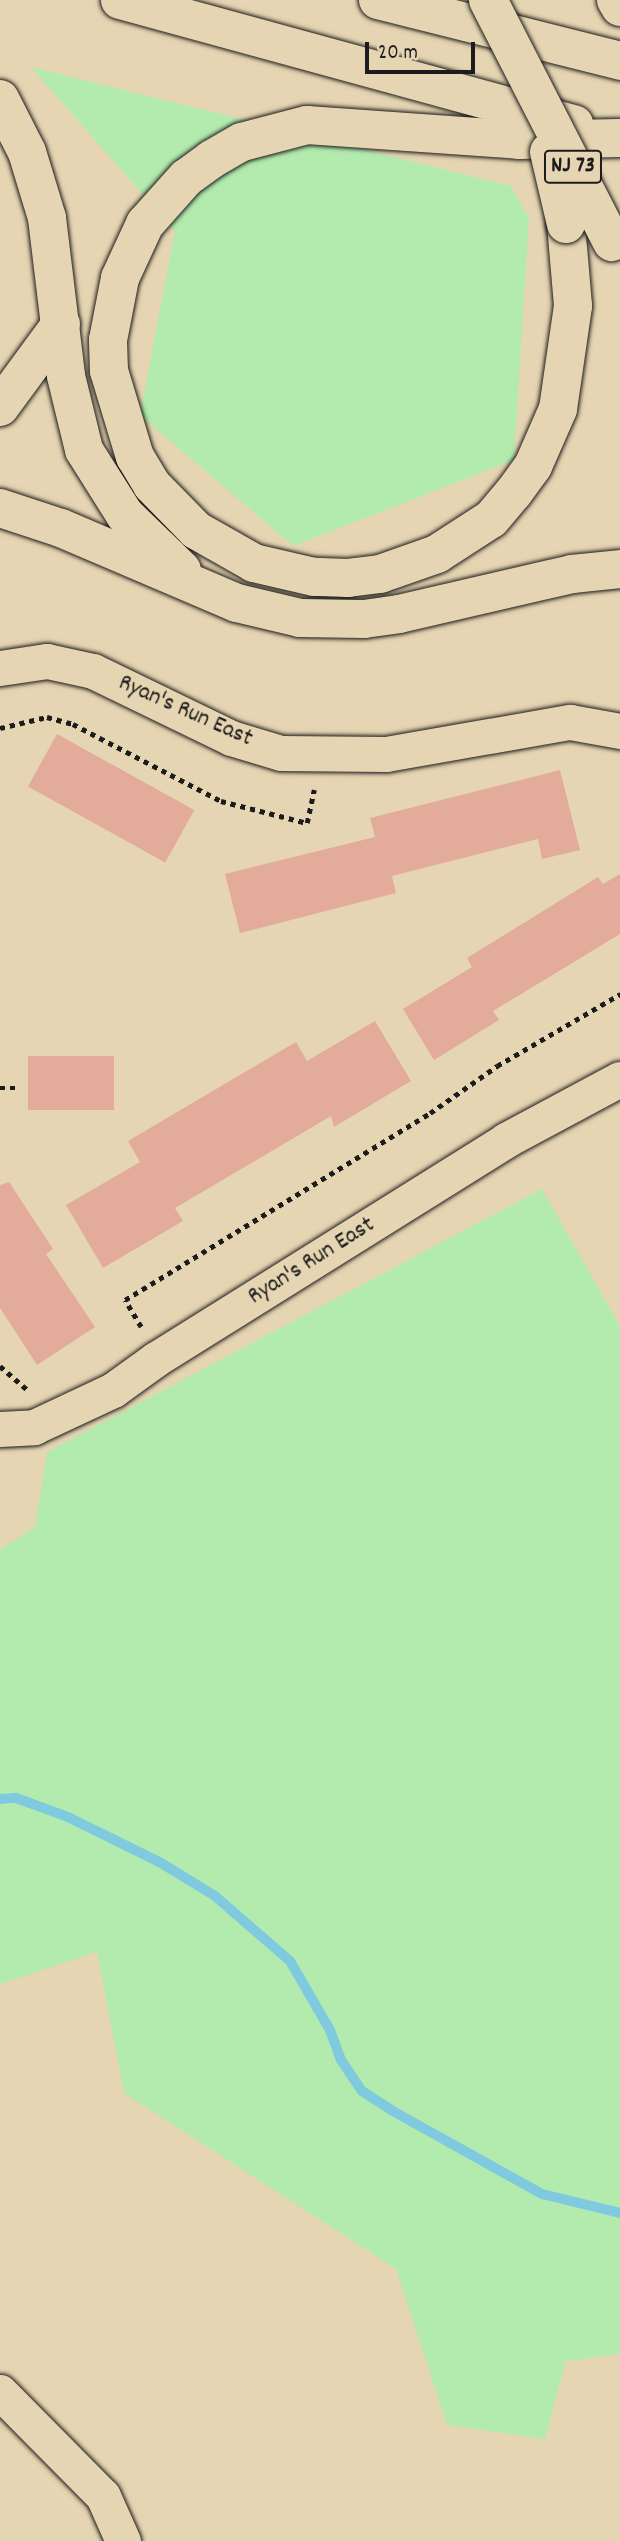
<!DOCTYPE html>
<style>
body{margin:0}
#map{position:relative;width:620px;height:2541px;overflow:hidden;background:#e6d5b2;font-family:Dekko,sans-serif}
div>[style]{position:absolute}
.green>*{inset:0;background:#b3ebae}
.stream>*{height:10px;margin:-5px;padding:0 5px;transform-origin:5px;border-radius:5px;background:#7fcadf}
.building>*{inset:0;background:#e3ab9a;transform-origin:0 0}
.path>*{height:4.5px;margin-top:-2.25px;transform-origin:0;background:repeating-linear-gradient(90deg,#1c1c1c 0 5px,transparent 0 10px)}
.roads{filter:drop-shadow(0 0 2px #1c1c1c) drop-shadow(0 0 2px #1c1c1c)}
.street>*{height:35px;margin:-17.5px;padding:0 17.5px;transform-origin:17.5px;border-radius:17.5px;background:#e6d5b2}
.highway>*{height:38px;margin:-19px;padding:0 19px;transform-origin:19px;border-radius:19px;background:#e6d5b2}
.bridges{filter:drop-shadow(0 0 2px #1c1c1c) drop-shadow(0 0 2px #1c1c1c)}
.highway-bridge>*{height:38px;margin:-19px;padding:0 19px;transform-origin:19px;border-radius:19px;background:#e6d5b2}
span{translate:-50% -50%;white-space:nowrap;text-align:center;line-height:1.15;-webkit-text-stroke:5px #e6d5b2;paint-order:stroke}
.shield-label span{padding:2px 5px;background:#e6d5b2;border:2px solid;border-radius:5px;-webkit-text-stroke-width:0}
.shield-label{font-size:23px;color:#1c1c1c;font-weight:700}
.street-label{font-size:24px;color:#1c1c1c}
.scale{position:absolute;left:365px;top:42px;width:110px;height:32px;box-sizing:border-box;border:4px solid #1c1c1c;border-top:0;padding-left:9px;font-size:21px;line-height:24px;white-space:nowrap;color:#1c1c1c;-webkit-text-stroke:5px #e6d5b2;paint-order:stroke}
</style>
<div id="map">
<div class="green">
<i style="clip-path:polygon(31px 67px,511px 186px,529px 218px,514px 460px,293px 546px,140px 415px,175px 231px)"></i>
<i style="clip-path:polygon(542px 1189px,620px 1326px,620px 2354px,566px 2361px,545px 2439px,447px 2425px,396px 2269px,124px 2093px,97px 1952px,0 1984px,0 1550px,35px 1527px,47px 1452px)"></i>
</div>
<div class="stream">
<i style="left:0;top:1799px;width:16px;rotate:-4deg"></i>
<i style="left:16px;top:1798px;width:55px;rotate:20.1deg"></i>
<i style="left:68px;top:1817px;width:104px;rotate:26.3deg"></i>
<i style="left:161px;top:1863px;width:63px;rotate:31.4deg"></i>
<i style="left:215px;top:1896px;width:99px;rotate:40.9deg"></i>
<i style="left:290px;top:1961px;width:80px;rotate:59.9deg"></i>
<i style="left:330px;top:2030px;width:32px;rotate:70deg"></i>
<i style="left:341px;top:2060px;width:37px;rotate:56deg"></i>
<i style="left:362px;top:2091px;width:35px;rotate:33deg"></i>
<i style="left:391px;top:2110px;width:173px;rotate:29.1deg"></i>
<i style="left:542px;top:2194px;width:80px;rotate:13.7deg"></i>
</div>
<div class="building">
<i style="left:57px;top:734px;width:157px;height:60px;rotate:29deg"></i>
<i style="clip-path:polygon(560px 770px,580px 850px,542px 859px,538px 839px,392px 876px,396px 893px,240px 933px,225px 874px,375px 837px,370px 818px)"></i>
<i style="clip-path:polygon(620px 874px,620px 934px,493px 1011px,499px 1020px,434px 1060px,403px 1009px,472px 967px,467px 958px,598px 877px,603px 884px)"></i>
<i style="clip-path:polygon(375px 1021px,411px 1081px,334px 1127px,331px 1116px,175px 1208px,183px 1221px,103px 1268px,66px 1205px,140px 1162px,128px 1141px,296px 1042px,307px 1061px)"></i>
<i style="left:114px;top:1056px;width:54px;height:86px;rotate:90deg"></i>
<i style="clip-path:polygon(9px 1182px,53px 1249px,46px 1254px,95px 1327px,37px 1365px,0 1308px,0 1185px)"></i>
</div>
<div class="path">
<i style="left:0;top:728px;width:48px;rotate:-13.2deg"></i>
<i style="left:47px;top:717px;width:27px;rotate:15deg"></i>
<i style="left:73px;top:724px;width:167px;rotate:27.5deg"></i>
<i style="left:221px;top:801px;width:89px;rotate:14.3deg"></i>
<i style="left:307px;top:823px;width:34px;rotate:-78deg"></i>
<i style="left:0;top:1088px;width:15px"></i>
<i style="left:141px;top:1327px;width:31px;rotate:-121deg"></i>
<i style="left:125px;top:1300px;width:358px;rotate:-31.5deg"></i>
<i style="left:430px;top:1113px;width:82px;rotate:-35deg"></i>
<i style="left:497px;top:1066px;width:143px;rotate:-30.3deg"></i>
<i style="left:0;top:1366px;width:37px;rotate:41deg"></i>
</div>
<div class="roads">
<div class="street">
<i style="left:0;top:668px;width:48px;rotate:-8.5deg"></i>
<i style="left:47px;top:661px;width:47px;rotate:12.3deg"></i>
<i style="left:93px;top:671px;width:153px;rotate:25.9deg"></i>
<i style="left:231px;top:738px;width:52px;rotate:16.7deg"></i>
<i style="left:281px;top:753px;width:105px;rotate:0.5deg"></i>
<i style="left:386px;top:754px;width:187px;rotate:-9.9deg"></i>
<i style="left:570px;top:722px;width:51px;rotate:10.2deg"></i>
<i style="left:0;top:1429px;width:34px;rotate:-3deg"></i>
<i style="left:34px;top:1427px;width:87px;rotate:-25.1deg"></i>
<i style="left:113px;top:1390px;width:53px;rotate:-35.8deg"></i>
<i style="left:156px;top:1359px;width:413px;rotate:-32deg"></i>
<i style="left:506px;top:1140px;width:129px;rotate:-28.2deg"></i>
<i style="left:0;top:2392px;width:146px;rotate:45.3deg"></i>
<i style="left:103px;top:2496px;width:49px;rotate:66deg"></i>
</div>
<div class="highway">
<i style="left:120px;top:0;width:471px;rotate:15.3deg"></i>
<i style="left:378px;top:0;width:250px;rotate:14.1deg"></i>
<i style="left:616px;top:0;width:8px;rotate:60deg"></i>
<i style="left:0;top:99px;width:59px;rotate:63deg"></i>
<i style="left:27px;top:152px;width:69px;rotate:73.1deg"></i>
<i style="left:47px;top:218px;width:159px;rotate:83.1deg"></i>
<i style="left:66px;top:376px;width:76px;rotate:76.3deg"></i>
<i style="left:84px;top:450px;width:77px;rotate:57.8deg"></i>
<i style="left:125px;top:515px;width:79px;rotate:44deg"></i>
<i style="left:566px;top:224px;width:82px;rotate:85.1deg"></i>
<i style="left:573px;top:306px;width:104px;rotate:98.3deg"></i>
<i style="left:558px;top:409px;width:62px;rotate:113.7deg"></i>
<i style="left:533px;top:466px;width:32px;rotate:126deg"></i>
<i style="left:514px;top:492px;width:35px;rotate:130deg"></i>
<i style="left:491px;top:519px;width:64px;rotate:147.1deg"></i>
<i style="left:437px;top:554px;width:60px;rotate:160.7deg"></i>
<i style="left:380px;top:574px;width:32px;rotate:173deg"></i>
<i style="left:348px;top:578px;width:34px;rotate:-178deg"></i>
<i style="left:314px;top:577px;width:62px;rotate:-166.9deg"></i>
<i style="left:254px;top:563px;width:67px;rotate:-150.4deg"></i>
<i style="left:196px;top:530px;width:63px;rotate:-134.4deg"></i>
<i style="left:152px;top:485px;width:33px;rotate:-121deg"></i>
<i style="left:135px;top:457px;width:90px;rotate:-106.8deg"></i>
<i style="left:109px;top:371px;width:31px;rotate:-92deg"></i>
<i style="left:108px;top:340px;width:63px;rotate:-79deg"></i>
<i style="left:120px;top:278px;width:60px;rotate:-65.2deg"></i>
<i style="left:145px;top:224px;width:62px;rotate:-48.3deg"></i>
<i style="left:186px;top:178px;width:32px;rotate:-36deg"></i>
<i style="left:212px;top:159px;width:34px;rotate:-30deg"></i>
<i style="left:242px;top:142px;width:67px;rotate:-14.7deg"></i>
<i style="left:307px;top:125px;width:213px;rotate:4deg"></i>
<i style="left:519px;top:140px;width:101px;rotate:-1.1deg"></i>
<i style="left:0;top:407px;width:103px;rotate:-53.7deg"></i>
<i style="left:0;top:508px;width:64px;rotate:18.2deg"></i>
<i style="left:61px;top:528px;width:191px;rotate:23.1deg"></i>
<i style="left:237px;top:603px;width:65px;rotate:13.4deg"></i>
<i style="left:300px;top:618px;width:64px;rotate:0.9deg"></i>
<i style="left:364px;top:619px;width:35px;rotate:-8deg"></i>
<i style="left:399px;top:614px;width:178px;rotate:-13deg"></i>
<i style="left:572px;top:574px;width:48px;rotate:-5.9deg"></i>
</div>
</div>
<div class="bridges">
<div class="highway-bridge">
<i style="left:488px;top:0;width:272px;rotate:62.9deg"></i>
<i style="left:549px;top:152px;width:74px;rotate:76.7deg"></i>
</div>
</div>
<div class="shield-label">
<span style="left:573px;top:167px">NJ 73</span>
</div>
<div class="street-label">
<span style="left:185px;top:712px;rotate:24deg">Ryan's Run East</span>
<span style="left:312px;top:1262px;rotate:-32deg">Ryan's Run East</span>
</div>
<div class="scale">20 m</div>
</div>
